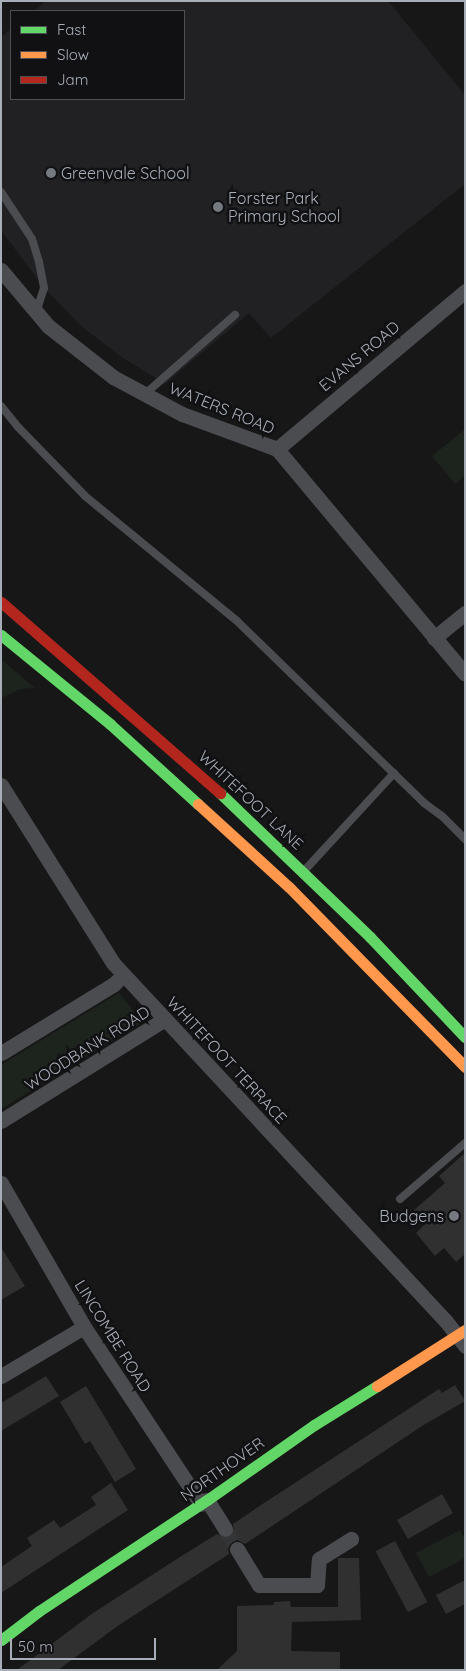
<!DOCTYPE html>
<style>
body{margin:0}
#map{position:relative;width:466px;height:1671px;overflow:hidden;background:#171717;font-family:Quicksand,sans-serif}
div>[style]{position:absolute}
.built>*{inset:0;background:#212123}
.green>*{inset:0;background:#1d241e}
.building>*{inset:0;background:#303031;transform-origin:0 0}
.street-tunnel>*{height:15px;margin-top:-7.5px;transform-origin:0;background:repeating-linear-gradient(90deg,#343537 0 15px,transparent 0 23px)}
.lane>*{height:8px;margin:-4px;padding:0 4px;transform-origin:4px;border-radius:4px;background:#4b4c50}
.street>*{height:15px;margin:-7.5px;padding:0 7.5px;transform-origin:7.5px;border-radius:7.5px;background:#4b4c50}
.fast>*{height:11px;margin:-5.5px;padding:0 5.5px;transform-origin:5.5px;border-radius:5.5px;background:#63d668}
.slow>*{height:11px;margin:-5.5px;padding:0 5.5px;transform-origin:5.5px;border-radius:5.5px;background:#ff974d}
.jam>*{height:11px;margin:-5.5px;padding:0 5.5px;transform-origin:5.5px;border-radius:5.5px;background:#b3261e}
.dots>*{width:14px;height:14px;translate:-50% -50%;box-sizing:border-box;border:2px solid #111113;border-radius:50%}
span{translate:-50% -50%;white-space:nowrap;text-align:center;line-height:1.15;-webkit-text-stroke:5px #111113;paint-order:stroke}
.poi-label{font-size:16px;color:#a8aeb8}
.left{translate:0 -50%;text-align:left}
.right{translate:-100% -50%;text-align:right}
.street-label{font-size:16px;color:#a8aeb8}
.frame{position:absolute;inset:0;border:2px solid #a8aeb8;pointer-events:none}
.legend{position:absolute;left:10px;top:10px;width:175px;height:90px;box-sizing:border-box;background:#111113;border:1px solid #4d5055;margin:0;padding:6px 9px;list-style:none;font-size:15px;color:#a8aeb8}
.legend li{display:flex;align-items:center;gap:10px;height:25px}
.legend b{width:25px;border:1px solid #4d5055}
.scale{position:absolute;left:10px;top:1638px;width:146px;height:22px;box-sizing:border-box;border:2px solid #a8aeb8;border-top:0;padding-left:6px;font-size:15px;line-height:18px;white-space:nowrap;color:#a8aeb8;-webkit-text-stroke:4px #111113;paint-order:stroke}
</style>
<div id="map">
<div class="built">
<i style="clip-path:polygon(46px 1px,388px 1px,465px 95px,465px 184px,271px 338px,249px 313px,165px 384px,120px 356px,81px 326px,44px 288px,1px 230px,1px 37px,11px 29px,11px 99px,184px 99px,184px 11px,34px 11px)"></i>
</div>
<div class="green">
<i style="clip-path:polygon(465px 429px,465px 475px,455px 484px,432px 456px)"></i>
<i style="clip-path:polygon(1px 659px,35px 688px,20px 689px,1px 698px)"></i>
<i style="clip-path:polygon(119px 993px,142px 1022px,1px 1109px,1px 1065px)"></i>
<i style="clip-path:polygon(460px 1530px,465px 1540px,465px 1558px,429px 1577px,416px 1553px)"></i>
</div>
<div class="building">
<i style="clip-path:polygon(465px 1153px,465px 1254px,456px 1262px,444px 1248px,435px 1256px,416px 1233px,425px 1224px,413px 1211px,445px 1183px,439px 1176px)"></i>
<i style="clip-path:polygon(1px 1247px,25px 1286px,1px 1300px)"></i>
<i style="clip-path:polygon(46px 1376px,59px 1396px,1px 1431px,1px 1403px)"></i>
<i style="clip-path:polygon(455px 1385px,465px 1401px,422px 1426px,245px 1544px,237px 1540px,232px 1541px,228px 1549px,229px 1554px,119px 1625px,58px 1670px,17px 1670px,93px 1613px,180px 1557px,217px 1534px,225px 1538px,230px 1537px,234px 1529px,233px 1524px,261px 1505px,439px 1389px,442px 1393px)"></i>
<i style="clip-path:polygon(86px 1386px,136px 1469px,115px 1482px,90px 1441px,85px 1444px,60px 1402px)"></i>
<i style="clip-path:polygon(111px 1483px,128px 1510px,1px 1593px,1px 1567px,32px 1546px,27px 1538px,54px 1520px,60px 1528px,96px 1505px,91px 1497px)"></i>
<i style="left:442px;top:1494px;width:22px;height:52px;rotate:60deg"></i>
<i style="left:395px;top:1541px;width:69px;height:22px;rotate:62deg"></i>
<i style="clip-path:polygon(338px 1558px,359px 1558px,361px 1620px,292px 1622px,291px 1651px,340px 1652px,340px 1670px,217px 1670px,237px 1651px,237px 1606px,274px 1605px,274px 1602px,290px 1601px,291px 1607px,338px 1607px)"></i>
<i style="clip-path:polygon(465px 1580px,465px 1604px,446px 1614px,436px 1595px)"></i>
</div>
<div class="street-tunnel">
<i style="left:225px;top:1529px;width:23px;rotate:59deg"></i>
</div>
<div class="lane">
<i style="left:1px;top:192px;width:56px;rotate:56.6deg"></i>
<i style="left:32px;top:239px;width:24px;rotate:73deg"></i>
<i style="left:39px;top:262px;width:26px;rotate:79deg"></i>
<i style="left:44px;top:288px;width:25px;rotate:108deg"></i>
<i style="left:145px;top:394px;width:120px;rotate:-41.3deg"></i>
<i style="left:1px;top:406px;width:27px;rotate:51deg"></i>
<i style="left:18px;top:427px;width:96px;rotate:45.8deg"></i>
<i style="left:85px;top:496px;width:197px;rotate:39.4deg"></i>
<i style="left:237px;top:621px;width:261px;rotate:44.2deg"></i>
<i style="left:424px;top:803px;width:22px;rotate:36deg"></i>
<i style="left:442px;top:816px;width:33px;rotate:45deg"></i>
<i style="left:304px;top:871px;width:133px;rotate:-47.4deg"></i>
<i style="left:400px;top:1199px;width:86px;rotate:-40.7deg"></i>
</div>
<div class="street">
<i style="left:1px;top:270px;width:73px;rotate:50deg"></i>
<i style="left:48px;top:326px;width:83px;rotate:38.1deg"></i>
<i style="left:113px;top:377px;width:78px;rotate:28.2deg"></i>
<i style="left:182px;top:414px;width:101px;rotate:20.2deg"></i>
<i style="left:277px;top:449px;width:293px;rotate:50.1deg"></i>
<i style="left:277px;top:449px;width:246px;rotate:-40deg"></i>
<i style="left:434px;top:638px;width:40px;rotate:-39deg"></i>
<i style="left:1px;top:785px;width:210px;rotate:57.8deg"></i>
<i style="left:113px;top:963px;width:488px;rotate:47.1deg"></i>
<i style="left:445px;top:1320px;width:33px;rotate:52deg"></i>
<i style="left:1px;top:1053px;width:132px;rotate:-31.4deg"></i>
<i style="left:114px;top:984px;width:13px;rotate:-45deg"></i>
<i style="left:1px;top:1121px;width:193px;rotate:-31.9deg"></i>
<i style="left:1px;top:1183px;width:166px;rotate:60deg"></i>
<i style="left:84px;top:1327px;width:212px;rotate:56.5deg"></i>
<i style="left:1px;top:1376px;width:96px;rotate:-30.6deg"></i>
<i style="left:207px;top:1500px;width:34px;rotate:58deg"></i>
<i style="left:237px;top:1549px;width:42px;rotate:58.6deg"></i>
<i style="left:259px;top:1585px;width:58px"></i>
<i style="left:317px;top:1585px;width:26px;rotate:-86deg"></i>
<i style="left:319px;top:1559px;width:38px;rotate:-32deg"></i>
</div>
<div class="fast">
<i style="left:1px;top:635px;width:141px;rotate:39.2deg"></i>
<i style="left:110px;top:724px;width:119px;rotate:42.3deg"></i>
<i style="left:220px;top:793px;width:208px;rotate:43.8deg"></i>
<i style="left:370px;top:937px;width:138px;rotate:46.5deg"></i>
<i style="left:1px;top:1640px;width:48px;rotate:-37.3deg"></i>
<i style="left:39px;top:1611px;width:201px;rotate:-33.5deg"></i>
<i style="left:207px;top:1500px;width:131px;rotate:-35deg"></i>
<i style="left:314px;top:1425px;width:74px;rotate:-31.8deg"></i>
</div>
<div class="slow">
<i style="left:198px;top:804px;width:123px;rotate:42.4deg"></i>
<i style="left:289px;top:887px;width:252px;rotate:45.6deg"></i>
<i style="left:377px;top:1386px;width:104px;rotate:-32.5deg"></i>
</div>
<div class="jam">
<i style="left:1px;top:602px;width:291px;rotate:41.1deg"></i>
</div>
<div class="dots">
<i style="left:51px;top:173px;background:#757980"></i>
<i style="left:218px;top:207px;background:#757980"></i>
<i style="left:454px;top:1216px;background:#757980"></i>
</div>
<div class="poi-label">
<span class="left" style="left:61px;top:173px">Greenvale School</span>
<span class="left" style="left:228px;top:207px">Forster Park<br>Primary School</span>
<span class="right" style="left:444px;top:1216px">Budgens</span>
</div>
<div class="street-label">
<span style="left:359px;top:356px;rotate:-40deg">EVANS ROAD</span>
<span style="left:222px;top:408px;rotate:22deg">WATERS ROAD</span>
<span style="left:251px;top:800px;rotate:43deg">WHITEFOOT LANE</span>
<span style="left:87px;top:1048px;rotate:-32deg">WOODBANK ROAD</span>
<span style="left:227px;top:1060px;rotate:47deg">WHITEFOOT TERRACE</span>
<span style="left:113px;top:1336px;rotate:58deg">LINCOMBE ROAD</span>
<span style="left:222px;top:1469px;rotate:-35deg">NORTHOVER</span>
</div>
<div class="frame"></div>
<ul class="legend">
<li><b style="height:6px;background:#63d668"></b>Fast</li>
<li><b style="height:6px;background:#ff974d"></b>Slow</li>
<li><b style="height:6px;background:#b3261e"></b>Jam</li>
</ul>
<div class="scale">50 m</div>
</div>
